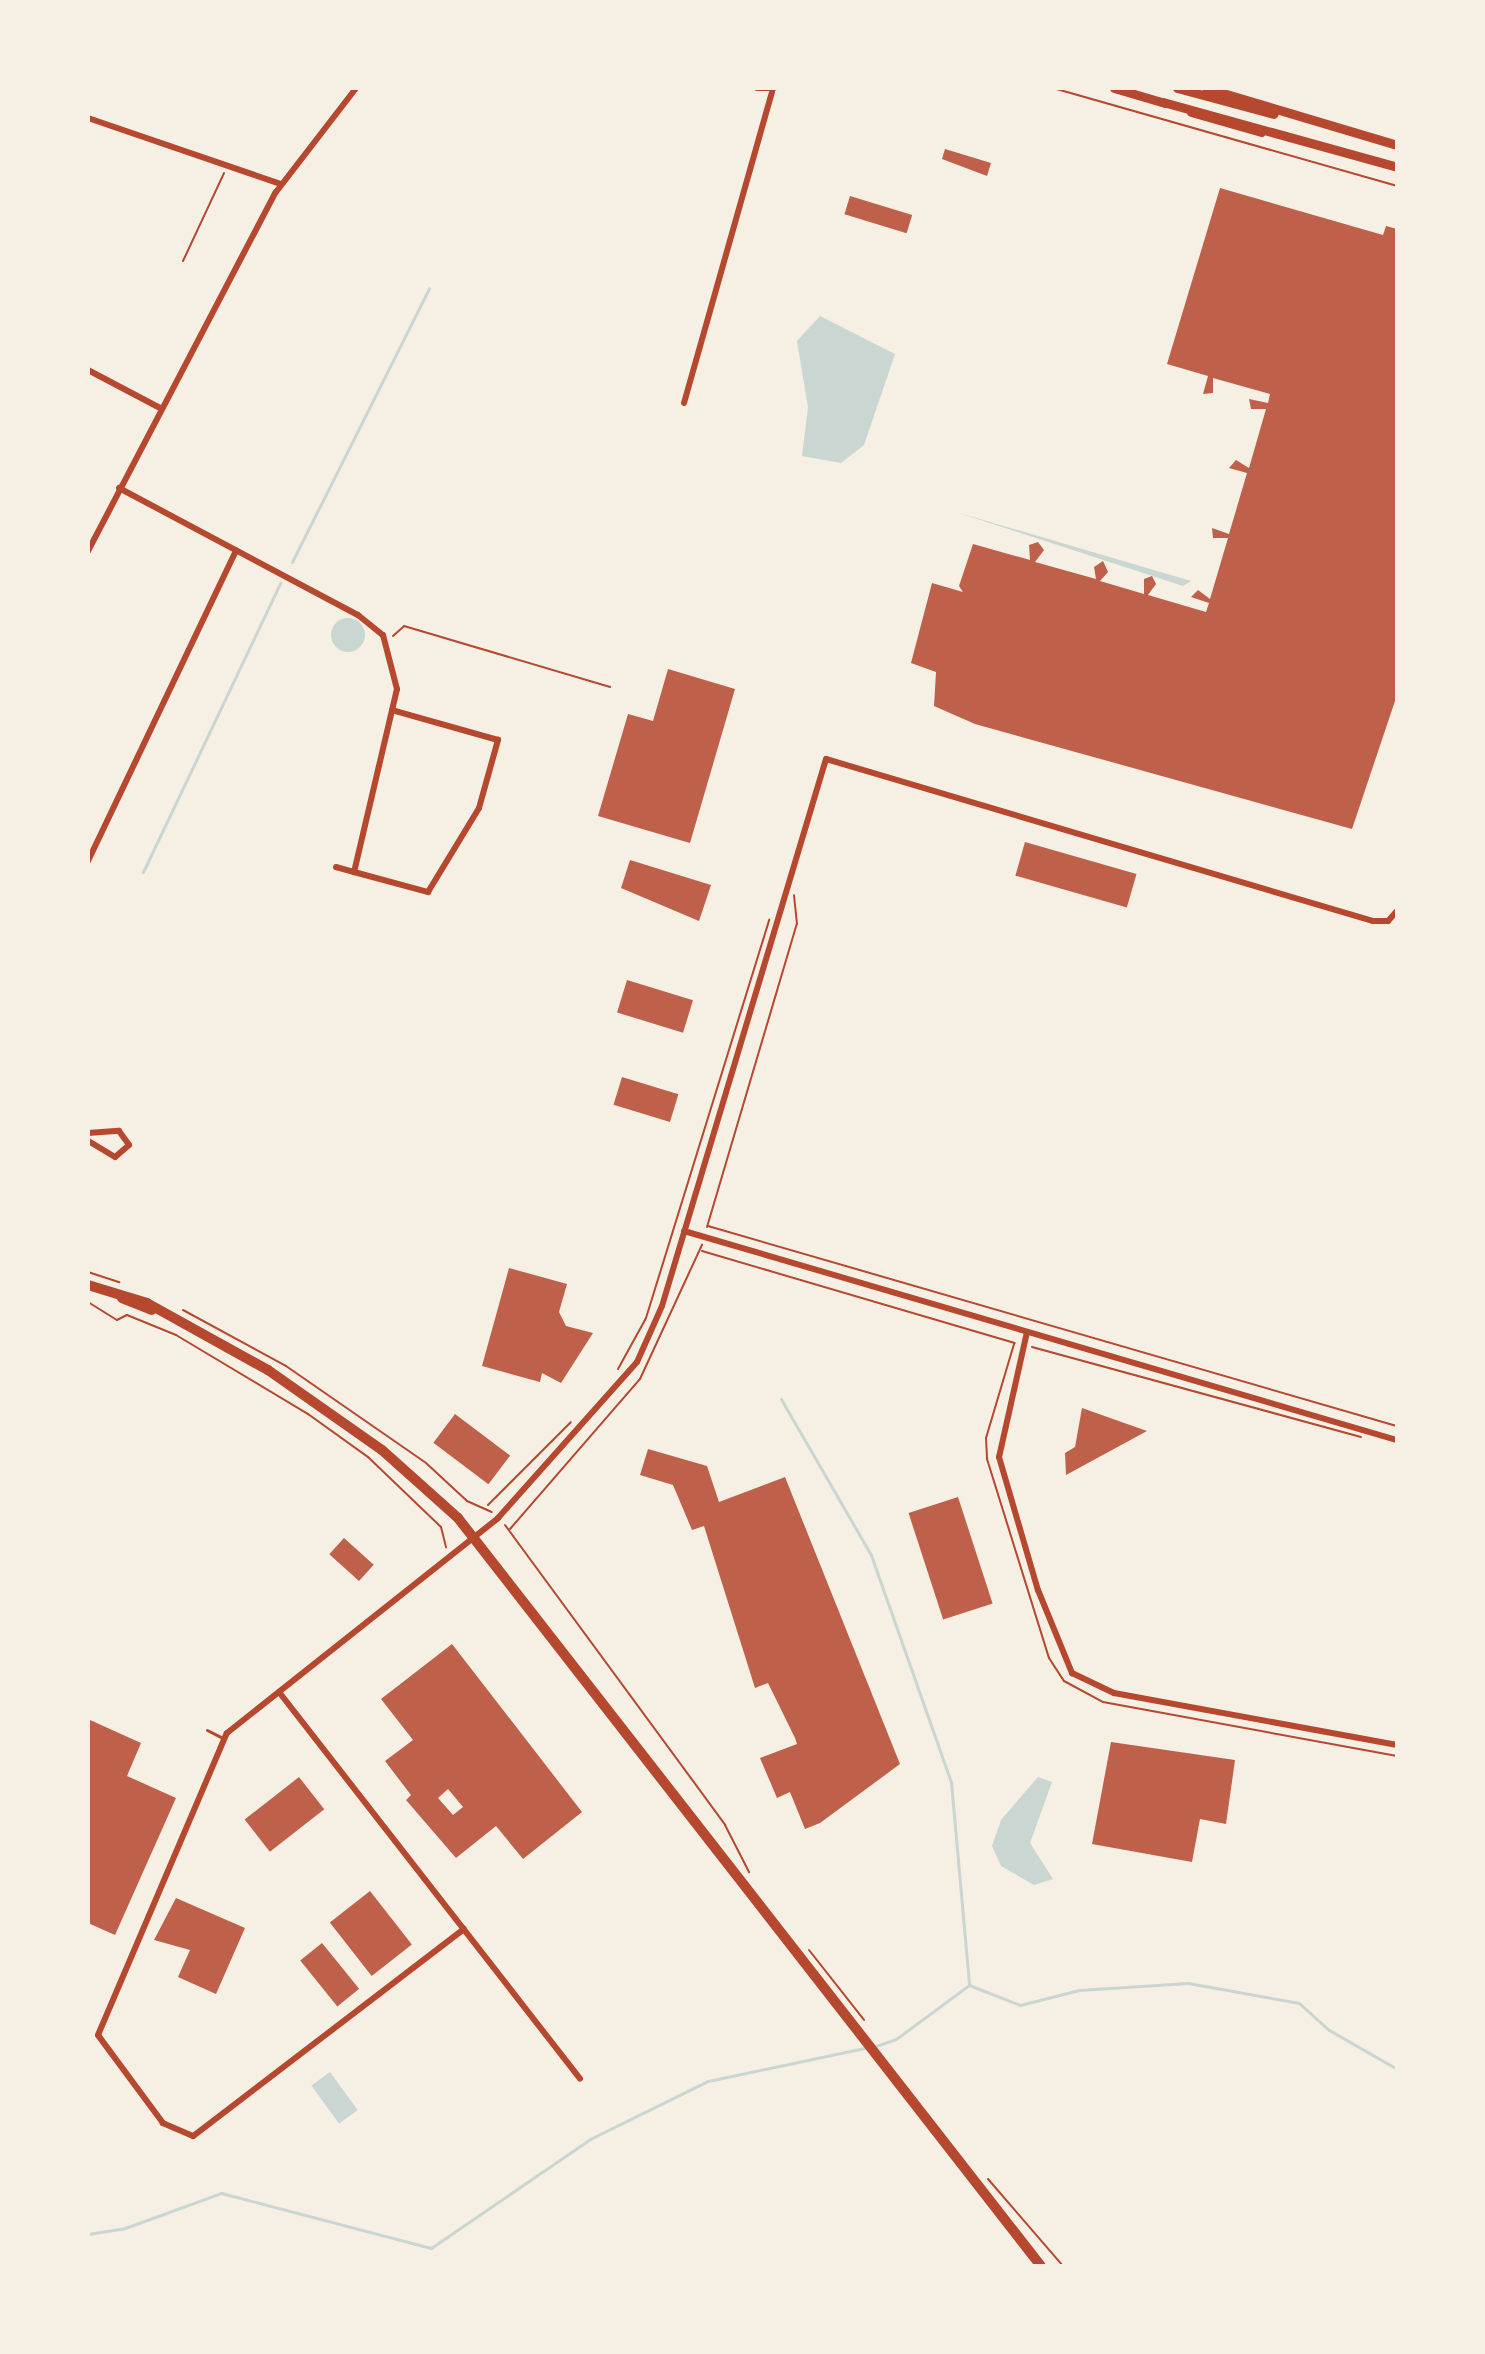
<!DOCTYPE html>
<style>
body{margin:0}
#map{position:relative;width:1485px;height:2354px;overflow:hidden;background:#f6efe4;font-family:"Exo 2",sans-serif}
div>[style]{position:absolute}
.water>*{inset:0;background:#c9d6d2;transform-origin:0 0}
.round{border-radius:50%}
.stream>*{height:3px;margin:-1.5px;padding:0 1.5px;transform-origin:1.5px;border-radius:1.5px;background:#c9d6d2}
.building>*{inset:0;background:#bf614a;transform-origin:0 0}
.path>*{height:2px;margin:-1px;padding:0 1px;transform-origin:1px;border-radius:1px;background:#b5482f}
.service>*{height:3px;margin:-1.5px;padding:0 1.5px;transform-origin:1.5px;border-radius:1.5px;background:#b5482f}
.minor>*{height:6px;margin:-3px;padding:0 3px;transform-origin:3px;border-radius:3px;background:#b5482f}
.secondary>*{height:9px;margin:-4.5px;padding:0 4.5px;transform-origin:4.5px;border-radius:4.5px;background:#b5482f}
.primary>*{height:10px;margin:-5px;padding:0 5px;transform-origin:5px;border-radius:5px;background:#b5482f}
span{translate:-50% -50%;white-space:nowrap;text-align:center;line-height:1.15;-webkit-text-stroke:8px #f6efe4;paint-order:stroke}
.frame{position:absolute;inset:0;border:90px solid #f6efe4;pointer-events:none}
</style>
<div id="map">
<div class="water">
<i style="clip-path:polygon(820px 316px,895px 354px,864px 445px,841px 463px,802px 456px,808px 407px,797px 341px)"></i>
<i style="clip-path:polygon(956px 512px,1191px 581px,1183px 586px)"></i>
<i class="round" style="left:331px;top:618px;width:34px;height:34px"></i>
<i style="clip-path:polygon(1038px 1777px,1052px 1782px,1030px 1843px,1053px 1879px,1034px 1885px,1001px 1866px,992px 1846px,1001px 1820px)"></i>
<i style="left:330px;top:2072px;width:47px;height:23px;rotate:54deg"></i>
</div>
<div class="stream">
<i style="left:292px;top:562px;width:306px;rotate:-63.4deg"></i>
<i style="left:143px;top:872px;width:320px;rotate:-64.6deg"></i>
<i style="left:781px;top:1399px;width:180px;rotate:60deg"></i>
<i style="left:871px;top:1555px;width:241px;rotate:70.6deg"></i>
<i style="left:951px;top:1782px;width:203px;rotate:84.9deg"></i>
<i style="left:873px;top:2047px;width:24px;rotate:-19deg"></i>
<i style="left:896px;top:2039px;width:91px;rotate:-36.5deg"></i>
<i style="left:969px;top:1985px;width:55px;rotate:21.4deg"></i>
<i style="left:1020px;top:2005px;width:61px;rotate:-14.3deg"></i>
<i style="left:1079px;top:1990px;width:109px;rotate:-3.7deg"></i>
<i style="left:1188px;top:1983px;width:113px;rotate:10.2deg"></i>
<i style="left:1299px;top:2003px;width:40px;rotate:42deg"></i>
<i style="left:1329px;top:2030px;width:78px;rotate:29.8deg"></i>
<i style="left:88px;top:2234px;width:37px;rotate:-9deg"></i>
<i style="left:125px;top:2228px;width:102px;rotate:-20deg"></i>
<i style="left:221px;top:2193px;width:217px;rotate:14.7deg"></i>
<i style="left:431px;top:2248px;width:193px;rotate:-34.4deg"></i>
<i style="left:590px;top:2139px;width:131px;rotate:-26.2deg"></i>
<i style="left:708px;top:2081px;width:160px;rotate:-11.9deg"></i>
</div>
<div class="building">
<i style="clip-path:polygon(945px 149px,991px 163px,987px 176px,942px 159px)"></i>
<i style="clip-path:polygon(1220px 188px,1383px 235px,1386px 226px,1397px 229px,1397px 695px,1352px 829px,975px 724px,934px 706px,936px 672px,911px 663px,932px 583px,963px 592px,959px 586px,973px 544px,1030px 560px,1029px 545px,1038px 542px,1044px 550px,1035px 562px,1096px 579px,1094px 567px,1103px 561px,1108px 572px,1100px 581px,1144px 594px,1144px 579px,1152px 576px,1156px 584px,1148px 595px,1206px 612px,1209px 603px,1191px 597px,1198px 590px,1210px 599px,1228px 538px,1213px 538px,1212px 528px,1229px 534px,1247px 473px,1229px 468px,1236px 460px,1249px 468px,1266px 409px,1251px 409px,1249px 399px,1268px 403px,1270px 394px,1213px 378px,1213px 393px,1203px 394px,1208px 376px,1167px 364px)"></i>
<i style="left:850px;top:196px;width:65px;height:19px;rotate:17deg"></i>
<i style="clip-path:polygon(668px 669px,735px 689px,690px 843px,598px 816px,628px 714px,653px 721px)"></i>
<i style="left:1025px;top:842px;width:116px;height:35px;rotate:16deg"></i>
<i style="clip-path:polygon(630px 860px,711px 885px,699px 921px,621px 888px)"></i>
<i style="left:627px;top:980px;width:69px;height:34px;rotate:17deg"></i>
<i style="left:622px;top:1077px;width:59px;height:29px;rotate:17deg"></i>
<i style="clip-path:polygon(509px 1268px,567px 1284px,559px 1312px,566px 1326px,593px 1333px,561px 1383px,542px 1373px,540px 1382px,482px 1366px)"></i>
<i style="clip-path:polygon(1082px 1408px,1147px 1431px,1066px 1475px,1065px 1453px,1075px 1447px)"></i>
<i style="left:455px;top:1414px;width:69px;height:36px;rotate:37deg"></i>
<i style="clip-path:polygon(648px 1449px,707px 1466px,719px 1502px,785px 1477px,900px 1764px,820px 1823px,805px 1829px,790px 1792px,777px 1798px,760px 1758px,797px 1744px,795px 1738px,768px 1683px,755px 1688px,704px 1526px,692px 1530px,673px 1485px,640px 1475px)"></i>
<i style="left:958px;top:1497px;width:112px;height:52px;rotate:72deg"></i>
<i style="left:344px;top:1538px;width:40px;height:22px;rotate:42deg"></i>
<i style="clip-path:polygon(evenodd,452px 1644px,582px 1812px,523px 1859px,496px 1826px,456px 1858px,406px 1800px,411px 1795px,385px 1761px,413px 1740px,381px 1699px,452px 1644px,448px 1789px,463px 1807px,453px 1815px,438px 1798px,448px 1789px)"></i>
<i style="clip-path:polygon(90px 1720px,141px 1743px,127px 1776px,176px 1798px,115px 1935px,88px 1923px)"></i>
<i style="clip-path:polygon(1111px 1742px,1235px 1760px,1226px 1824px,1200px 1819px,1192px 1862px,1092px 1844px)"></i>
<i style="left:299px;top:1777px;width:41px;height:69px;rotate:52deg"></i>
<i style="left:370px;top:1891px;width:68px;height:51px;rotate:52deg"></i>
<i style="clip-path:polygon(176px 1898px,245px 1928px,216px 1994px,178px 1977px,190px 1950px,154px 1940px)"></i>
<i style="left:322px;top:1943px;width:59px;height:28px;rotate:51deg"></i>
</div>
<div class="path">
<i style="left:1053px;top:88px;width:358px;rotate:15.9deg"></i>
<i style="left:183px;top:261px;width:97px;rotate:-65deg"></i>
<i style="left:393px;top:636px;width:15px;rotate:-42deg"></i>
<i style="left:404px;top:626px;width:215px;rotate:16.5deg"></i>
<i style="left:708px;top:1226px;width:717px;rotate:16.19deg"></i>
<i style="left:707px;top:1227px;width:316px;rotate:-73.5deg"></i>
<i style="left:797px;top:924px;width:29px;rotate:-96deg"></i>
<i style="left:702px;top:1251px;width:326px;rotate:16.4deg"></i>
<i style="left:88px;top:1272px;width:33px;rotate:18deg"></i>
<i style="left:88px;top:1302px;width:34px;rotate:32deg"></i>
<i style="left:117px;top:1320px;width:11px;rotate:-27deg"></i>
<i style="left:127px;top:1315px;width:53px;rotate:22.2deg"></i>
<i style="left:176px;top:1335px;width:154px;rotate:30.9deg"></i>
<i style="left:308px;top:1414px;width:74px;rotate:35.6deg"></i>
<i style="left:368px;top:1457px;width:101px;rotate:43.8deg"></i>
<i style="left:441px;top:1527px;width:21px;rotate:76deg"></i>
<i style="left:183px;top:1310px;width:117px;rotate:28.5deg"></i>
<i style="left:286px;top:1366px;width:170px;rotate:34.7deg"></i>
<i style="left:426px;top:1463px;width:56px;rotate:42.8deg"></i>
<i style="left:467px;top:1501px;width:27px;rotate:24deg"></i>
<i style="left:1014px;top:1344px;width:98px;rotate:106.6deg"></i>
<i style="left:986px;top:1438px;width:21px;rotate:87deg"></i>
<i style="left:987px;top:1459px;width:208px;rotate:72.7deg"></i>
<i style="left:1049px;top:1658px;width:27px;rotate:57deg"></i>
<i style="left:1064px;top:1681px;width:44px;rotate:28.3deg"></i>
<i style="left:1103px;top:1702px;width:299px;rotate:10.4deg"></i>
<i style="left:1032px;top:1347px;width:341px;rotate:15.3deg"></i>
<i style="left:618px;top:1369px;width:58px;rotate:-61.2deg"></i>
<i style="left:646px;top:1318px;width:417px;rotate:-72.8deg"></i>
<i style="left:488px;top:1505px;width:117px;rotate:-45deg"></i>
<i style="left:505px;top:1525px;width:372px;rotate:53.7deg"></i>
<i style="left:725px;top:1825px;width:53px;rotate:62.9deg"></i>
<i style="left:510px;top:1529px;width:198px;rotate:-49.1deg"></i>
<i style="left:640px;top:1379px;width:148px;rotate:-65.2deg"></i>
<i style="left:809px;top:1950px;width:89px;rotate:51.8deg"></i>
<i style="left:988px;top:2179px;width:115px;rotate:49.2deg"></i>
</div>
<div class="service">
<i style="left:207px;top:1730px;width:18px;rotate:27deg"></i>
</div>
<div class="minor">
<i style="left:757px;top:88px;width:17px"></i>
<i style="left:88px;top:118px;width:204px;rotate:18.9deg"></i>
<i style="left:88px;top:370px;width:81px;rotate:27.8deg"></i>
<i style="left:684px;top:403px;width:323px;rotate:-74.2deg"></i>
<i style="left:119px;top:488px;width:271px;rotate:28deg"></i>
<i style="left:358px;top:615px;width:32px;rotate:39deg"></i>
<i style="left:383px;top:635px;width:56px;rotate:75.5deg"></i>
<i style="left:397px;top:689px;width:188px;rotate:103.2deg"></i>
<i style="left:354px;top:872px;width:77px;rotate:15.1deg"></i>
<i style="left:428px;top:892px;width:98px;rotate:-58.7deg"></i>
<i style="left:479px;top:808px;width:71px;rotate:-74.4deg"></i>
<i style="left:498px;top:740px;width:110px;rotate:-164.2deg"></i>
<i style="left:88px;top:551px;width:405px;rotate:-62.4deg"></i>
<i style="left:276px;top:192px;width:131px;rotate:-52.4deg"></i>
<i style="left:88px;top:861px;width:344px;rotate:-64.5deg"></i>
<i style="left:336px;top:867px;width:19px;rotate:16deg"></i>
<i style="left:88px;top:1133px;width:31px;rotate:-4deg"></i>
<i style="left:119px;top:1131px;width:17px;rotate:54deg"></i>
<i style="left:129px;top:1145px;width:18px;rotate:139deg"></i>
<i style="left:115px;top:1157px;width:31px;rotate:-149deg"></i>
<i style="left:684px;top:1231px;width:743px;rotate:16.34deg"></i>
<i style="left:1027px;top:1332px;width:128px;rotate:102.6deg"></i>
<i style="left:999px;top:1457px;width:139px;rotate:73.7deg"></i>
<i style="left:1038px;top:1590px;width:90px;rotate:67.7deg"></i>
<i style="left:1072px;top:1673px;width:47px;rotate:25.5deg"></i>
<i style="left:1114px;top:1693px;width:288px;rotate:10.4deg"></i>
<i style="left:279px;top:1692px;width:490px;rotate:52.1deg"></i>
<i style="left:464px;top:1929px;width:341px;rotate:142.6deg"></i>
<i style="left:193px;top:2136px;width:33px;rotate:-157deg"></i>
<i style="left:163px;top:2123px;width:109px;rotate:-126.5deg"></i>
<i style="left:98px;top:2035px;width:328px;rotate:-66.9deg"></i>
<i style="left:227px;top:1733px;width:346px;rotate:-38.4deg"></i>
<i style="left:498px;top:1518px;width:209px;rotate:-48.3deg"></i>
<i style="left:637px;top:1362px;width:61px;rotate:-65.9deg"></i>
<i style="left:662px;top:1306px;width:571px;rotate:-73.31deg"></i>
<i style="left:826px;top:759px;width:570px;rotate:16.5deg"></i>
<i style="left:1373px;top:921px;width:15px"></i>
<i style="left:1388px;top:921px;width:13px;rotate:-48deg"></i>
</div>
<div class="secondary">
<i style="left:1114px;top:88px;width:53px;rotate:16.4deg"></i>
<i style="left:1177px;top:88px;width:100px;rotate:15deg"></i>
<i style="left:1206px;top:88px;width:199px;rotate:16.6deg"></i>
<i style="left:1163px;top:102px;width:243px;rotate:15.5deg"></i>
<i style="left:1191px;top:112px;width:73px;rotate:15.9deg"></i>
</div>
<div class="primary">
<i style="left:88px;top:1285px;width:62px;rotate:17deg"></i>
<i style="left:147px;top:1303px;width:138px;rotate:29deg"></i>
<i style="left:268px;top:1370px;width:139px;rotate:35.1deg"></i>
<i style="left:382px;top:1450px;width:102px;rotate:41.8deg"></i>
<i style="left:458px;top:1518px;width:948px;rotate:52.07deg"></i>
<i style="left:122px;top:1298px;width:32px;rotate:22deg"></i>
</div>
<div class="frame"></div>
</div>
